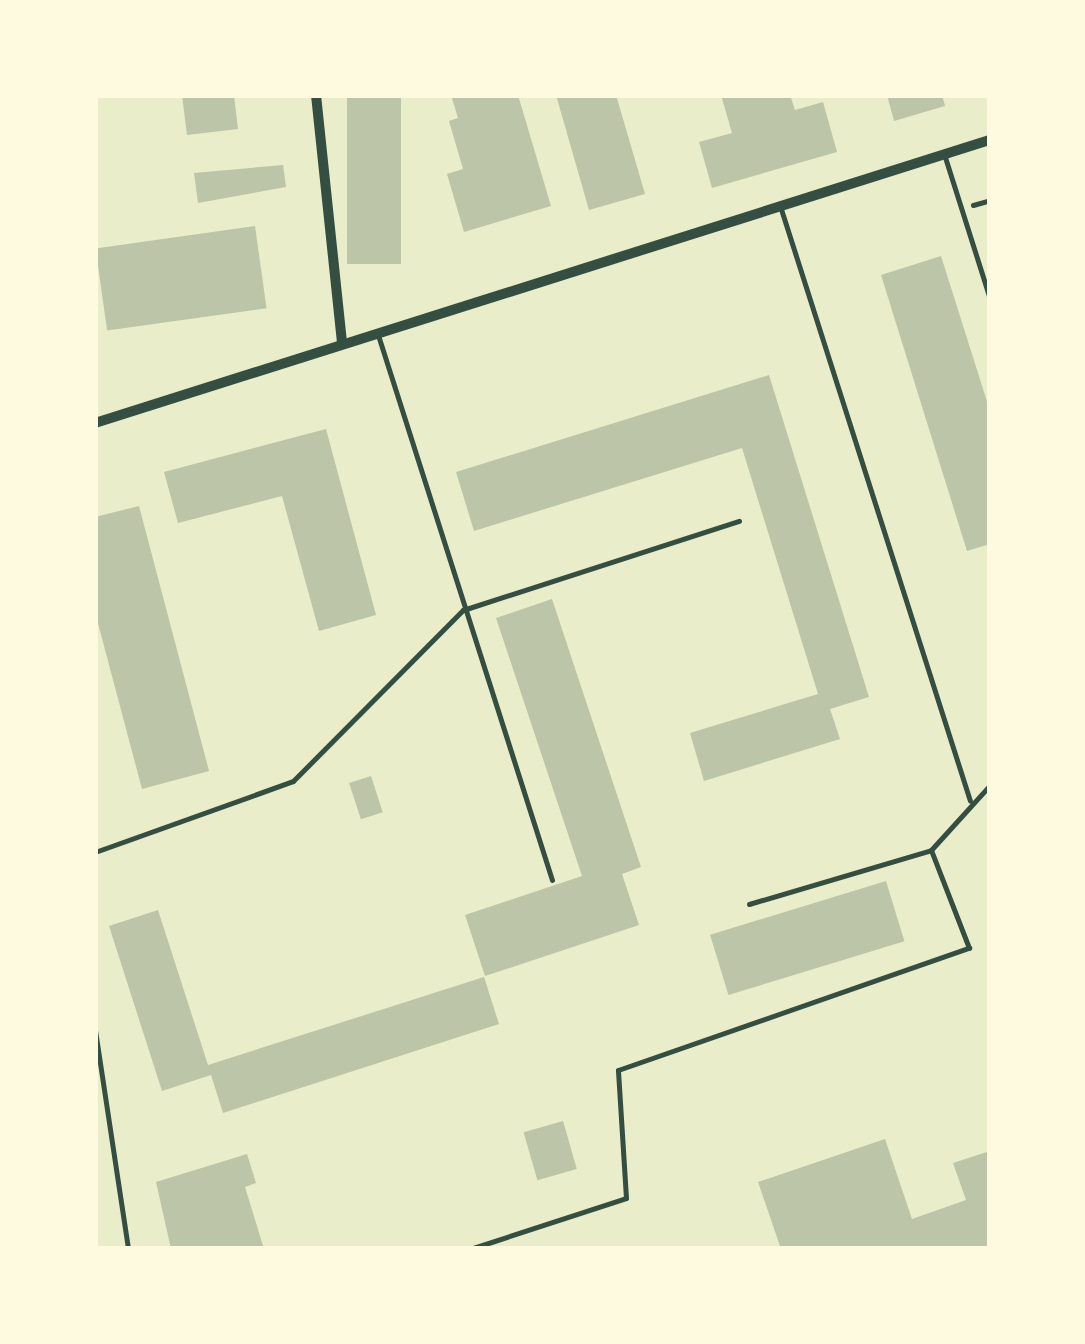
<!DOCTYPE html>
<style>
body{margin:0}
#map{position:relative;width:1085px;height:1344px;overflow:hidden;background:#e9edc9;font-family:"Noto Sans",sans-serif}
div>[style]{position:absolute}
.building>*{inset:0;background:#bcc5a7;transform-origin:0 0}
.path>*{height:5px;margin:-2.5px;padding:0 2.5px;transform-origin:2.5px;border-radius:2.5px;background:#344e41}
.service>*{height:5px;margin:-2.5px;padding:0 2.5px;transform-origin:2.5px;border-radius:2.5px;background:#344e41}
.minor>*{height:10px;margin:-5px;padding:0 5px;transform-origin:5px;border-radius:5px;background:#344e41}
span{translate:-50% -50%;white-space:nowrap;text-align:center;line-height:1.15;-webkit-text-stroke:8px #fefae0;paint-order:stroke}
.frame{position:absolute;inset:0;border:98px solid #fefae0;pointer-events:none}
</style>
<div id="map">
<div class="building">
<i style="clip-path:polygon(182px 95px,234px 95px,238px 129px,187px 135px)"></i>
<i style="left:347px;top:95px;width:54px;height:169px"></i>
<i style="clip-path:polygon(451px 95px,518px 95px,551px 206px,464px 232px,447px 174px,463px 169px,449px 121px,458px 118px)"></i>
<i style="clip-path:polygon(556px 95px,616px 95px,645px 194px,589px 210px)"></i>
<i style="clip-path:polygon(721px 95px,790px 95px,795px 110px,823px 102px,837px 152px,712px 188px,699px 142px,732px 133px)"></i>
<i style="clip-path:polygon(887px 95px,942px 95px,945px 106px,894px 121px)"></i>
<i style="clip-path:polygon(283px 165px,286px 187px,198px 203px,194px 173px)"></i>
<i style="left:255px;top:226px;width:83px;height:161px;rotate:82deg"></i>
<i style="clip-path:polygon(941px 256px,990px 411px,990px 544px,967px 551px,881px 275px)"></i>
<i style="clip-path:polygon(769px 375px,869px 697px,830px 709px,840px 739px,704px 781px,690px 733px,818px 694px,742px 448px,474px 531px,456px 472px)"></i>
<i style="clip-path:polygon(326px 429px,376px 615px,319px 631px,282px 496px,178px 523px,164px 472px)"></i>
<i style="clip-path:polygon(139px 506px,209px 771px,142px 789px,95px 612px,95px 517px)"></i>
<i style="clip-path:polygon(552px 599px,641px 867px,622px 874px,639px 925px,485px 976px,465px 915px,582px 876px,496px 618px)"></i>
<i style="left:371px;top:776px;width:38px;height:23px;rotate:72deg"></i>
<i style="left:886px;top:881px;width:63px;height:184px;rotate:73deg"></i>
<i style="clip-path:polygon(158px 910px,208px 1065px,484px 977px,499px 1024px,223px 1113px,211px 1075px,162px 1091px,109px 926px)"></i>
<i style="left:563px;top:1121px;width:50px;height:41px;rotate:74deg"></i>
<i style="clip-path:polygon(885px 1139px,912px 1219px,966px 1200px,953px 1163px,990px 1151px,990px 1249px,781px 1249px,758px 1182px)"></i>
<i style="clip-path:polygon(247px 1154px,256px 1183px,245px 1187px,264px 1249px,171px 1249px,156px 1182px)"></i>
</div>
<div class="path">
<i style="left:973px;top:205px;width:18px;rotate:-16deg"></i>
<i style="left:95px;top:1030px;width:221px;rotate:81.4deg"></i>
</div>
<div class="service">
<i style="left:944px;top:154px;width:152px;rotate:72.4deg"></i>
<i style="left:781px;top:209px;width:621px;rotate:72.29deg"></i>
<i style="left:378px;top:335px;width:572px;rotate:72.29deg"></i>
<i style="left:95px;top:852px;width:210px;rotate:-19.7deg"></i>
<i style="left:293px;top:781px;width:241px;rotate:-45.2deg"></i>
<i style="left:463px;top:610px;width:290px;rotate:-17.9deg"></i>
<i style="left:749px;top:904px;width:190px;rotate:-16.5deg"></i>
<i style="left:470px;top:1249px;width:164px;rotate:-18.1deg"></i>
<i style="left:626px;top:1198px;width:128px;rotate:-93.6deg"></i>
<i style="left:618px;top:1070px;width:372px;rotate:-19.2deg"></i>
<i style="left:969px;top:948px;width:105px;rotate:-111.2deg"></i>
<i style="left:931px;top:850px;width:88px;rotate:-47.8deg"></i>
</div>
<div class="minor">
<i style="left:316px;top:95px;width:249px;rotate:84deg"></i>
<i style="left:95px;top:423px;width:939px;rotate:-17.55deg"></i>
</div>
<div class="frame"></div>
</div>
